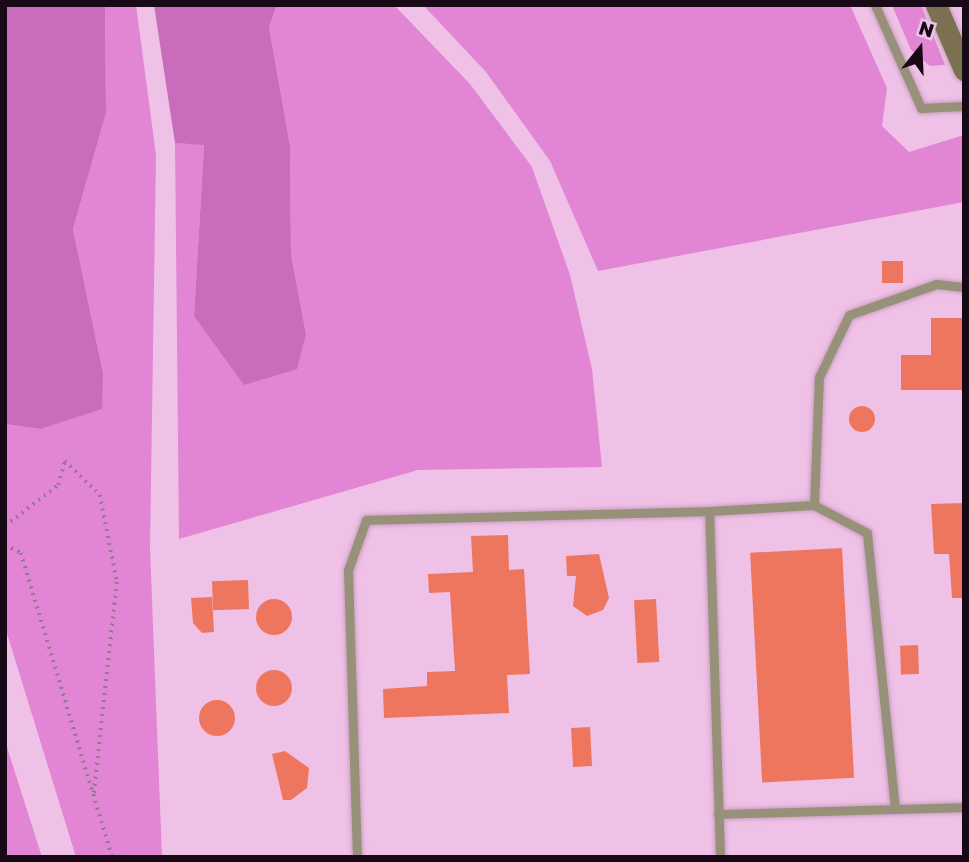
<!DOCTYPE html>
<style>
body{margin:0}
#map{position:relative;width:969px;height:862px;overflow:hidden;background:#f0c1e7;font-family:"Golos Text",sans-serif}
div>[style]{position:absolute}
.green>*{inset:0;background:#e285d4}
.forest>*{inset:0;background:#c96cbc}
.building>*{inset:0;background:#ef765e;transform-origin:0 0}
.round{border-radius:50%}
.path>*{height:3.5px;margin-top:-1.75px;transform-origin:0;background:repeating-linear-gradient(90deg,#997793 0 2px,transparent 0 7px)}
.roads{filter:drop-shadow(0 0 2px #c9a0c1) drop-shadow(0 0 2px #c9a0c1)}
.lane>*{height:9px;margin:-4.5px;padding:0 4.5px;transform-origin:4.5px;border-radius:4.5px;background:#98917a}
.secondary>*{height:21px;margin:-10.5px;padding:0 10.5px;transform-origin:10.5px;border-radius:10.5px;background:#7b7150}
span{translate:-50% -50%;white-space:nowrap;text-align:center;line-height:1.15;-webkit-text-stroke:6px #f0c1e7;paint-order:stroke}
.frame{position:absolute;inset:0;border:7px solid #180916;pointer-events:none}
.north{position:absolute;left:885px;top:14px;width:70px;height:70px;-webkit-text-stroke:5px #f0c1e7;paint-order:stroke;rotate:18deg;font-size:19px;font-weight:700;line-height:28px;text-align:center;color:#180916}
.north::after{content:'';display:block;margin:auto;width:24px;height:32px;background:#180916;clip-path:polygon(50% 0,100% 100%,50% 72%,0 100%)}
</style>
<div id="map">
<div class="green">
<i style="clip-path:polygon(105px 5px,136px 5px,156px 155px,150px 548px,162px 857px,76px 857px,5px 627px,5px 424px,40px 429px,103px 373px,73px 229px,106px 113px)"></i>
<i style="clip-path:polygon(277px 5px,394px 5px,470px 84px,532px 167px,570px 275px,592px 369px,602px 467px,418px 470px,179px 539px,175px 143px,204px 144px,194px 316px,306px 334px,291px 254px,290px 146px,269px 27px)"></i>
<i style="clip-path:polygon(423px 5px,850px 5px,887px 88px,882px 126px,909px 152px,964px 135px,964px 202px,598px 271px,550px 161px,486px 72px)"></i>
<i style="clip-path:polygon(892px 5px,921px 5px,945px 65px,930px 66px,911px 50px)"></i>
<i style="clip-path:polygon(5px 741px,42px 857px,5px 857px)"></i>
</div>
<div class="forest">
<i style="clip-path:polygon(5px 5px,105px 5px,106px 113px,73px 229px,103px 373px,102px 409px,40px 429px,5px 424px)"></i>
<i style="clip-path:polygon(154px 5px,277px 5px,269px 27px,290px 146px,291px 254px,306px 334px,297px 369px,244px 385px,194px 316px,204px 145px,175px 143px)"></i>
</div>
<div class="building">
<i style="left:882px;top:261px;width:21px;height:22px"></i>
<i style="clip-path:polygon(931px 318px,964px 318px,964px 390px,901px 390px,901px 355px,931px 355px)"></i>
<i class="round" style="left:849px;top:406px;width:26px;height:26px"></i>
<i style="clip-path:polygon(964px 503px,964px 598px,952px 598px,949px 554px,934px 554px,931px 504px)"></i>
<i style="clip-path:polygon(508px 535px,509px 570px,524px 569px,530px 674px,507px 675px,509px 713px,384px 718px,383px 689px,427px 686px,427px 672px,455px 671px,450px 592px,429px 593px,428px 574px,473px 572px,471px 536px)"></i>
<i style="left:842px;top:548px;width:230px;height:92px;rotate:87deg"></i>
<i style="clip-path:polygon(599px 554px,609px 598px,603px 610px,587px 616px,573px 606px,576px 576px,567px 576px,566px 556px)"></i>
<i style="left:248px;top:580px;width:29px;height:36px;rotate:88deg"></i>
<i style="clip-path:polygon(212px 597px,214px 632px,202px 633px,193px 623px,191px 598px)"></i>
<i class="round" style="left:256px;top:599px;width:36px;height:36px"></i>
<i style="left:656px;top:599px;width:63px;height:22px;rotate:87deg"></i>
<i style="left:918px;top:645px;width:29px;height:18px;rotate:88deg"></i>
<i class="round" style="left:256px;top:670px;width:36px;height:36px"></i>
<i class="round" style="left:199px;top:700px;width:36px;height:36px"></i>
<i style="left:590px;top:727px;width:39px;height:19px;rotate:87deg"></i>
<i style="clip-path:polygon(285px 751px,309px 768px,307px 788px,291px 800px,283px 800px,272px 754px)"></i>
</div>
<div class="path">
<i style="left:5px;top:526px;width:67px;rotate:-37.7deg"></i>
<i style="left:58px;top:485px;width:25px;rotate:-74deg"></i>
<i style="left:65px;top:461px;width:49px;rotate:44.2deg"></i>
<i style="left:100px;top:495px;width:89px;rotate:78.9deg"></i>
<i style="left:117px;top:582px;width:214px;rotate:96.2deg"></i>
<i style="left:5px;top:545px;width:18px;rotate:27deg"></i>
<i style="left:21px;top:553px;width:317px;rotate:73.3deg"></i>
</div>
<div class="roads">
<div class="lane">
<i style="left:875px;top:5px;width:113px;rotate:65.9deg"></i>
<i style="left:921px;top:108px;width:43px;rotate:-2.7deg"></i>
<i style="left:814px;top:505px;width:128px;rotate:-87.8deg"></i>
<i style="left:819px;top:377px;width:69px;rotate:-64.2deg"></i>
<i style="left:849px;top:315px;width:92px;rotate:-19.6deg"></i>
<i style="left:936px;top:284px;width:28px;rotate:6deg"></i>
<i style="left:718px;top:814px;width:246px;rotate:-1.6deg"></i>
<i style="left:357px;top:857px;width:287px;rotate:-91.8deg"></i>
<i style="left:348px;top:570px;width:53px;rotate:-70.2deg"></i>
<i style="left:366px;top:520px;width:343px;rotate:-1.5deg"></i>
<i style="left:720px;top:857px;width:346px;rotate:-91.8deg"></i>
<i style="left:709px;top:511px;width:105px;rotate:-3.3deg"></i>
<i style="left:814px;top:505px;width:60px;rotate:27.8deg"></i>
<i style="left:867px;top:533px;width:277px;rotate:84.2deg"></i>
</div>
<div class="secondary">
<i style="left:936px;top:5px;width:71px;rotate:66.7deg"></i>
</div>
</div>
<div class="frame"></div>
<div class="north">N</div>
</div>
